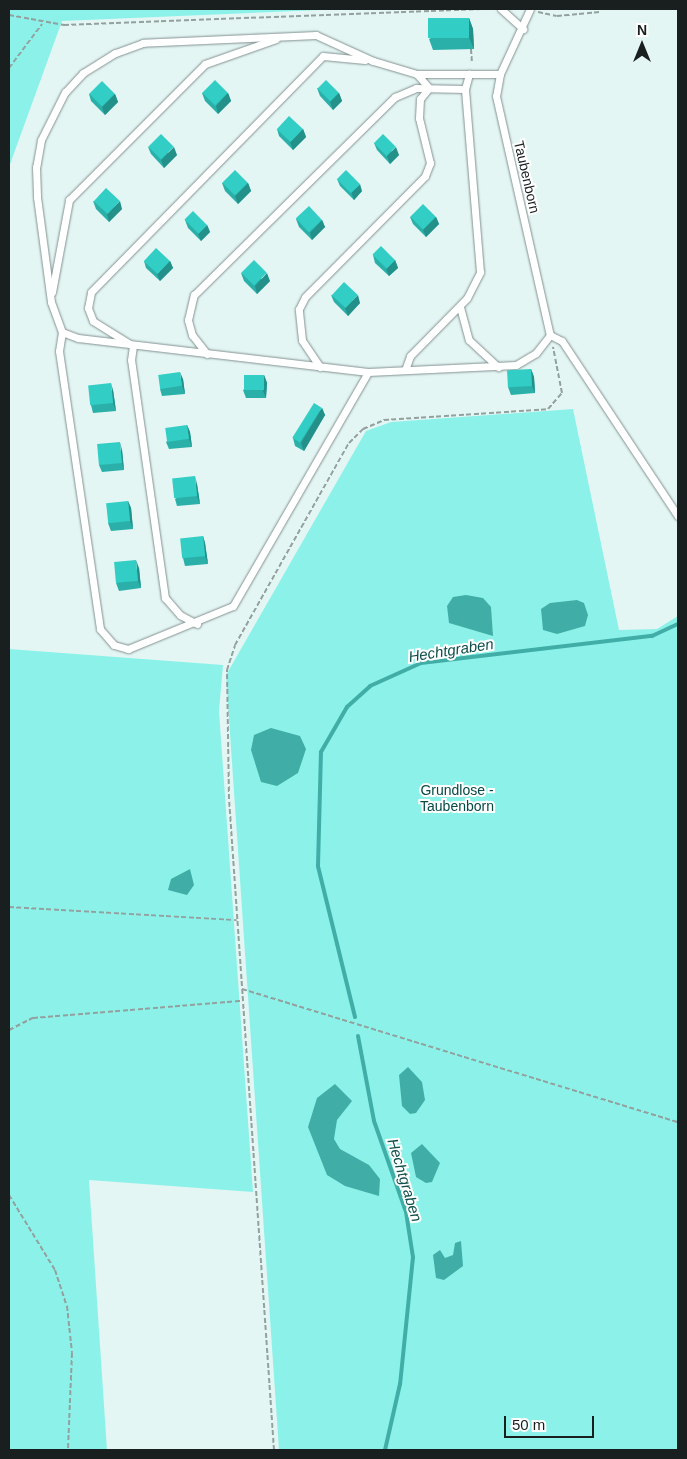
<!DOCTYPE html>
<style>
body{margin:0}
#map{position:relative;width:687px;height:1459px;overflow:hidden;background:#e4f6f4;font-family:Helvetica,sans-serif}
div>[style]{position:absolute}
.green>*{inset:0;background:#8cf2e9}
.water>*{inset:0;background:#40aea6}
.stream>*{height:4px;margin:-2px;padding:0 2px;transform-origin:2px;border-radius:2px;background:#40aea6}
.path>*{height:2px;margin-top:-1px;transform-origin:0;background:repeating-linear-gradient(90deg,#92a09e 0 5px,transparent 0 7.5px)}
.roads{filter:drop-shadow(0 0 1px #829190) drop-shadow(0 0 1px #829190)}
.service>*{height:7px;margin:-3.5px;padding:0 3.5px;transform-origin:3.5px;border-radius:3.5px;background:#fff}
.wall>*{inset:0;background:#2bb0a9}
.shaded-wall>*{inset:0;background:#239089}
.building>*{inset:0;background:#32cdc4;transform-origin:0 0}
span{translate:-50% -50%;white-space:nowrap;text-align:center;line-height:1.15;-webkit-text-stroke:4px #fff;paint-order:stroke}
.street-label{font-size:14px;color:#191f1e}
.park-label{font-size:14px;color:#044945}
.water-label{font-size:15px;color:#0d4e4a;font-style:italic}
.frame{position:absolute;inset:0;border:10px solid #191f1e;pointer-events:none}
.north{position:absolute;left:617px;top:20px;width:50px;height:50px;-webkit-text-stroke:4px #fff;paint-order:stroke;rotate:0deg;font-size:14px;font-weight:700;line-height:20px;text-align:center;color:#191f1e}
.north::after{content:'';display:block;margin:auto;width:18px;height:22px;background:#191f1e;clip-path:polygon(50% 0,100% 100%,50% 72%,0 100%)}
.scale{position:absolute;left:504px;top:1416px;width:90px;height:22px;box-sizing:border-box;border:2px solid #191f1e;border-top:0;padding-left:6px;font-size:15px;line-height:18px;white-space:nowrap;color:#191f1e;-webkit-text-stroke:4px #fff;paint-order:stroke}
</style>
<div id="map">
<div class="green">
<i style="clip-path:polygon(9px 9px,344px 9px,62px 21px,9px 167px)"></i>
<i style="clip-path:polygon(573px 409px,619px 630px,657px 629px,678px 616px,678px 1450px,279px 1450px,226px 675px,366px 431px,391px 422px)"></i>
<i style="clip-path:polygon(9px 649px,223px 665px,219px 711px,253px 1192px,89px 1180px,107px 1450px,9px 1450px)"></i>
</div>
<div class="water">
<i style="clip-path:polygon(466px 595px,483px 598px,491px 607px,493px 636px,449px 623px,447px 606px,453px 597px)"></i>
<i style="clip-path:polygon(577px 600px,584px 603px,588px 615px,585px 626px,557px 634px,543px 630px,541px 609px,550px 603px)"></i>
<i style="clip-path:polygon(271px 728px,300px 736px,306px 749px,298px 773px,277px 786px,261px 782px,251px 750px,254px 735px)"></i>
<i style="clip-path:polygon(190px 869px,194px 885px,187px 895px,168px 890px,171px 879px)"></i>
<i style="clip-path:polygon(408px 1067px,422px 1082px,425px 1100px,416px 1113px,410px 1114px,402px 1106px,399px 1075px)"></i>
<i style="clip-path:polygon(335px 1084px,352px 1101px,337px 1120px,334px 1139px,340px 1149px,369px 1165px,380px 1179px,379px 1196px,345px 1186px,327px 1175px,308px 1127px,317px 1098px)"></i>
<i style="clip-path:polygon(422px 1144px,440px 1163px,432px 1182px,426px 1183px,416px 1177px,411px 1153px)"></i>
<i style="clip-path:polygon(461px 1241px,463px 1266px,444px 1280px,436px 1278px,433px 1255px,440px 1250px,445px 1258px,453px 1255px,455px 1243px)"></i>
</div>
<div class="stream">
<i style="left:355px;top:1017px;width:155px;rotate:-103.8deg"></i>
<i style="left:318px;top:866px;width:114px;rotate:-88.5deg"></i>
<i style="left:321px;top:752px;width:52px;rotate:-60deg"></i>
<i style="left:347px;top:707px;width:31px;rotate:-42deg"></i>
<i style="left:370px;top:686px;width:56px;rotate:-24.3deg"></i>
<i style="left:421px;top:663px;width:233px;rotate:-6.7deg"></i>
<i style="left:652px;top:636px;width:29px;rotate:-25deg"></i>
<i style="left:358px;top:1036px;width:86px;rotate:79.3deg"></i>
<i style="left:374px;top:1121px;width:96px;rotate:70.6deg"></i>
<i style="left:406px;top:1212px;width:46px;rotate:81.2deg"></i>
<i style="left:413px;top:1257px;width:128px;rotate:95.8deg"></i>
<i style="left:400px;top:1384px;width:68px;rotate:102.8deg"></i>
</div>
<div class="path">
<i style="left:538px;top:12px;width:19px;rotate:12deg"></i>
<i style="left:557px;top:16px;width:43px;rotate:-5.3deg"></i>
<i style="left:9px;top:15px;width:56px;rotate:10.3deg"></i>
<i style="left:64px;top:25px;width:425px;rotate:-2.2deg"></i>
<i style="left:471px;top:49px;width:15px;rotate:86deg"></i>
<i style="left:9px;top:68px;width:55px;rotate:-53.1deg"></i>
<i style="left:9px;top:907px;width:228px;rotate:3.3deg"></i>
<i style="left:242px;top:989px;width:456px;rotate:17deg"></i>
<i style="left:9px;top:1030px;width:27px;rotate:-27deg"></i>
<i style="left:33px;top:1018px;width:210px;rotate:-4.7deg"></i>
<i style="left:9px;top:1195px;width:88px;rotate:58.5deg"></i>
<i style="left:55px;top:1270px;width:38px;rotate:72deg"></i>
<i style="left:67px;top:1306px;width:47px;rotate:83.9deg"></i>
<i style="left:72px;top:1353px;width:97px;rotate:92.4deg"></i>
<i style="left:274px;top:1450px;width:653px;rotate:-93.95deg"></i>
<i style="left:229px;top:799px;width:129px;rotate:-90.9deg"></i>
<i style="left:227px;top:670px;width:26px;rotate:-72deg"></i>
<i style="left:235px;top:645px;width:232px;rotate:-60.6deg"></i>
<i style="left:349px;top:443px;width:20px;rotate:-45deg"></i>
<i style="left:363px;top:429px;width:23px;rotate:-23deg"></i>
<i style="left:384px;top:420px;width:164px;rotate:-3.8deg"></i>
<i style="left:548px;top:409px;width:21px;rotate:-49deg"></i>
<i style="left:562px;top:393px;width:47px;rotate:-101.1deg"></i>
</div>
<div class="roads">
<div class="service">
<i style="left:501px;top:9px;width:30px;rotate:42deg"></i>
<i style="left:530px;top:9px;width:72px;rotate:114.8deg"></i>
<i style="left:500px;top:74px;width:22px;rotate:100deg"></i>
<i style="left:496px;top:96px;width:245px;rotate:77.3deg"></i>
<i style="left:500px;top:74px;width:83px;rotate:180deg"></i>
<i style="left:417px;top:74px;width:46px;rotate:-163.5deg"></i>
<i style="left:373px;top:61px;width:63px;rotate:-155.5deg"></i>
<i style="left:316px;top:35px;width:173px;rotate:177.4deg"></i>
<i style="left:143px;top:43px;width:30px;rotate:160deg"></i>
<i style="left:115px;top:53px;width:38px;rotate:148deg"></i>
<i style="left:83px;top:73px;width:26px;rotate:133deg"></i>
<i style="left:65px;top:92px;width:54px;rotate:116.6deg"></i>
<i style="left:41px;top:140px;width:27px;rotate:100deg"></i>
<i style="left:36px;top:167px;width:30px;rotate:88deg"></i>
<i style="left:37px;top:197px;width:106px;rotate:82.4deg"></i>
<i style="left:51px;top:302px;width:32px;rotate:70deg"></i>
<i style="left:62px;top:332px;width:17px;rotate:21deg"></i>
<i style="left:78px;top:338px;width:292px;rotate:6.7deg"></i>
<i style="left:368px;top:372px;width:148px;rotate:-2.7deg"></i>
<i style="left:516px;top:365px;width:23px;rotate:-31deg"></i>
<i style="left:536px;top:353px;width:23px;rotate:-52deg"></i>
<i style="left:52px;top:292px;width:94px;rotate:-79.5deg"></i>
<i style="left:69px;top:200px;width:192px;rotate:-45deg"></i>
<i style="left:205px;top:64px;width:75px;rotate:-19.4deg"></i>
<i style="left:460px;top:307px;width:34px;rotate:75deg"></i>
<i style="left:469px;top:340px;width:40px;rotate:43deg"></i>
<i style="left:62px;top:332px;width:19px;rotate:99deg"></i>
<i style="left:59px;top:351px;width:281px;rotate:81.6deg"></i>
<i style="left:100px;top:629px;width:21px;rotate:49deg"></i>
<i style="left:114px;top:645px;width:15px;rotate:16deg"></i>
<i style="left:128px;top:649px;width:113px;rotate:-22.3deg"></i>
<i style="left:233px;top:606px;width:270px;rotate:-60deg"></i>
<i style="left:550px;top:335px;width:13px;rotate:27deg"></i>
<i style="left:562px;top:341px;width:210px;rotate:56.5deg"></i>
<i style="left:207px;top:354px;width:24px;rotate:-128deg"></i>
<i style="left:192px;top:335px;width:16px;rotate:-105deg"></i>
<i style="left:188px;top:320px;width:26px;rotate:-77deg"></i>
<i style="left:194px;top:295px;width:282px;rotate:-44.6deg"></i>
<i style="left:395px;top:97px;width:23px;rotate:-23deg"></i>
<i style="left:416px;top:88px;width:49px;rotate:1.2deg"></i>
<i style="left:320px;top:367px;width:32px;rotate:-124deg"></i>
<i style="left:302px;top:340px;width:31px;rotate:-96deg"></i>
<i style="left:299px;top:309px;width:13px;rotate:-63deg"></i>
<i style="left:305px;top:297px;width:170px;rotate:-45.2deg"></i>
<i style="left:425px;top:176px;width:14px;rotate:-69deg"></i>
<i style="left:430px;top:163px;width:46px;rotate:-103.7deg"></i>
<i style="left:419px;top:118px;width:19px;rotate:-87deg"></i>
<i style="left:420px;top:99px;width:14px;rotate:-51deg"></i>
<i style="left:429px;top:88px;width:18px;rotate:-131deg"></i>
<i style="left:405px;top:370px;width:15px;rotate:-70deg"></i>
<i style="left:410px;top:356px;width:81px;rotate:-45.5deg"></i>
<i style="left:467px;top:298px;width:29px;rotate:-63deg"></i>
<i style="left:480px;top:272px;width:184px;rotate:-94.7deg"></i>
<i style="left:465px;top:89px;width:16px;rotate:-75deg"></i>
<i style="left:197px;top:624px;width:19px;rotate:-152deg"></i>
<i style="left:180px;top:615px;width:23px;rotate:-131deg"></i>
<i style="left:165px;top:598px;width:240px;rotate:-98.1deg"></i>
<i style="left:131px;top:360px;width:14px;rotate:-82deg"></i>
<i style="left:133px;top:346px;width:47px;rotate:-148deg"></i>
<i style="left:93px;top:321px;width:14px;rotate:-111deg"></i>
<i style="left:88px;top:308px;width:16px;rotate:-79deg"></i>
<i style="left:91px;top:292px;width:331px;rotate:-45.5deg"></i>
<i style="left:323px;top:56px;width:42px;rotate:5.4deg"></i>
</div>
</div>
<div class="wall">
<i style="clip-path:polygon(469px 18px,473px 29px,474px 49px,433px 50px,429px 39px)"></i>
<i style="clip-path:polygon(317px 88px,339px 93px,342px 101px,333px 110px,320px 96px)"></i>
<i style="clip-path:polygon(202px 93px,228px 93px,231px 101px,218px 114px,205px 101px)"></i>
<i style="clip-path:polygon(89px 94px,115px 94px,118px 102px,105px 115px,91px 101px)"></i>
<i style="clip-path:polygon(277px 129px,303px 129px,306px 137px,293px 150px,279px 136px)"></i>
<i style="clip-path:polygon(374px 143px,399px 155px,390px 164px,377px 150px)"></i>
<i style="clip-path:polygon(148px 147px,177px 155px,164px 168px,151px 154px)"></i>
<i style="clip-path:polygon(337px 179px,362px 191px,354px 200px,340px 186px)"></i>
<i style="clip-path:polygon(222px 183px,248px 183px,251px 191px,238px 204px,225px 191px)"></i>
<i style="clip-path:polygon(93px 201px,122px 209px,109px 222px,96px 209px)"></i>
<i style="clip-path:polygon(410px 217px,436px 217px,439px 224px,426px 237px,413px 224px)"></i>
<i style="clip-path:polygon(296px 219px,322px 220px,325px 227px,312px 240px,299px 227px)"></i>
<i style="clip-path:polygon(185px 220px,207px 225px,210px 232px,201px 241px,188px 228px)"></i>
<i style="clip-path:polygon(373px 255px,395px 260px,398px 268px,389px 276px,375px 263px)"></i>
<i style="clip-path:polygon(144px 261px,170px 261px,173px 268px,160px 281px,146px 268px)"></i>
<i style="clip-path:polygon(241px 273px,270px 281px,257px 294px,244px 281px)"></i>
<i style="clip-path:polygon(331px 295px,360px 303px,348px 316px,334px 302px)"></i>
<i style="clip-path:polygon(531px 369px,534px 377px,535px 393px,511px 395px,508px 387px)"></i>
<i style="clip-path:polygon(264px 375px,267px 383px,266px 398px,246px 398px,243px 390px)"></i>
<i style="clip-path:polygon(183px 379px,185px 394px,162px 396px,160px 389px)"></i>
<i style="clip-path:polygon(113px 390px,116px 411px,93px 413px,91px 405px)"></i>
<i style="clip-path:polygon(322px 408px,325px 415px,304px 451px,295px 446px,293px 438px)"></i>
<i style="clip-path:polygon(187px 425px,190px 432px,192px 447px,169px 449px,166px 442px)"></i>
<i style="clip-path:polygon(122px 450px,124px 470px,102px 472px,99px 465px)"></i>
<i style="clip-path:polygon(197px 484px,200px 504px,177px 506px,175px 499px)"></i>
<i style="clip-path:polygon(128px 501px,131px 508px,133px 529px,111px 531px,108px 523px)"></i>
<i style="clip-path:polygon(203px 536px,205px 543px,208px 564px,185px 566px,183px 558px)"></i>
<i style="clip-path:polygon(139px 568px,141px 588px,119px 591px,116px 583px)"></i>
</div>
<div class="shaded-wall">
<i style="clip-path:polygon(469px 18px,473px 29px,474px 49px,469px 38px)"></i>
<i style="clip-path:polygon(228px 93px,231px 101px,218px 114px,216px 106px)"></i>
<i style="clip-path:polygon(339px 93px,342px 101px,333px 110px,330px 102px)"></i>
<i style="clip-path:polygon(115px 94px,118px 102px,105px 115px,102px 107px)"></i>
<i style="clip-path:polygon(303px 129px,306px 137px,293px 150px,290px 142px)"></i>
<i style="clip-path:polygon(174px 147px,177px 155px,164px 168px,161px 160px)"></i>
<i style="clip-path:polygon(396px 147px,399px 155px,390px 164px,387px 156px)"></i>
<i style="clip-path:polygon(248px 183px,251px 191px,238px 204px,235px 196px)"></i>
<i style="clip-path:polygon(360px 184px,362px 191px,354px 200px,351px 192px)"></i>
<i style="clip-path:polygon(120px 201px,122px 209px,109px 222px,107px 214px)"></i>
<i style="clip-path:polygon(436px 217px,439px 224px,426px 237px,423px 230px)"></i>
<i style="clip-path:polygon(322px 220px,325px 227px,312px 240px,310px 233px)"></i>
<i style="clip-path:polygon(207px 225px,210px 232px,201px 241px,198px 234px)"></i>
<i style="clip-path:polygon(395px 260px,398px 268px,389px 276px,386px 269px)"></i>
<i style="clip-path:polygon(170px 261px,173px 268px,160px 281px,157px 274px)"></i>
<i style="clip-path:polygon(267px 273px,270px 281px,257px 294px,255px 286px)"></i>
<i style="clip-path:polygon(358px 295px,360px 303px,348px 316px,345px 308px)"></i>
<i style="clip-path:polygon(531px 369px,534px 377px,535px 393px,532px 386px)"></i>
<i style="clip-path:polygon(180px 372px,183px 379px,185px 394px,182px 386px)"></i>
<i style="clip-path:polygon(264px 375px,267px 383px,266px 398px,263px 391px)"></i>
<i style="clip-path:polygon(111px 383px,113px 390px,116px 411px,113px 403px)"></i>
<i style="clip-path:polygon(322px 408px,325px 415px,304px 451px,301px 443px)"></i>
<i style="clip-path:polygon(187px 425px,190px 432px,192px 447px,189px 439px)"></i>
<i style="clip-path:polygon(120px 442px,122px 450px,124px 470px,122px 463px)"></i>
<i style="clip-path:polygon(195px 476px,197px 484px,200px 504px,197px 496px)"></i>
<i style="clip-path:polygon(128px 501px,131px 508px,133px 529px,130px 521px)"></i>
<i style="clip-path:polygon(203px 536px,205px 543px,208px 564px,205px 556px)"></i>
<i style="clip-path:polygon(136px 560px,139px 568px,141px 588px,138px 581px)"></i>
</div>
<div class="building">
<i style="left:469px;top:18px;width:20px;height:41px;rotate:90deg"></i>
<i style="left:215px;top:80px;width:18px;height:18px;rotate:45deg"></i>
<i style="left:326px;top:80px;width:18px;height:12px;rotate:45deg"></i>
<i style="left:102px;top:81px;width:18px;height:18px;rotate:45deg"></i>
<i style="left:289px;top:116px;width:19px;height:18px;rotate:43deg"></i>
<i style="left:161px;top:134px;width:18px;height:18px;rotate:45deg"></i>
<i style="left:383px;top:134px;width:18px;height:13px;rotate:45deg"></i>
<i style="left:235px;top:170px;width:18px;height:18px;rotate:45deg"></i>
<i style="left:346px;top:170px;width:20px;height:13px;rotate:45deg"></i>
<i style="left:106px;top:188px;width:19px;height:18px;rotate:43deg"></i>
<i style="left:423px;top:204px;width:18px;height:18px;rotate:45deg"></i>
<i style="left:309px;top:206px;width:19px;height:18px;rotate:47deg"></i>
<i style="left:193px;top:211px;width:20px;height:12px;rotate:45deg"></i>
<i style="left:381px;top:246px;width:20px;height:12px;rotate:45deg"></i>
<i style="left:156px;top:248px;width:19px;height:18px;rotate:43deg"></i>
<i style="left:254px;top:260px;width:18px;height:18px;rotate:45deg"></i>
<i style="left:344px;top:282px;width:19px;height:18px;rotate:43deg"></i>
<i style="left:531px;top:369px;width:17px;height:24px;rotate:87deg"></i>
<i style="left:180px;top:372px;width:14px;height:22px;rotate:82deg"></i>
<i style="left:244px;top:375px;width:20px;height:15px"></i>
<i style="left:111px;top:383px;width:20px;height:23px;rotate:84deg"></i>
<i style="left:314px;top:403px;width:9px;height:41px;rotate:32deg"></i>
<i style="left:187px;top:425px;width:14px;height:22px;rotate:82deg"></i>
<i style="left:120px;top:442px;width:21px;height:23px;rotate:85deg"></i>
<i style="left:195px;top:476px;width:20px;height:23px;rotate:84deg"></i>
<i style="left:128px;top:501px;width:20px;height:22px;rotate:84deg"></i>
<i style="left:203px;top:536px;width:20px;height:23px;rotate:84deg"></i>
<i style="left:136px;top:560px;width:21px;height:22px;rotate:85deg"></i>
</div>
<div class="street-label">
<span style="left:527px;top:177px;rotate:77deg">Taubenborn</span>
</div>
<div class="park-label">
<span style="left:457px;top:798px">Grundlose -<br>Taubenborn</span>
</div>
<div class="water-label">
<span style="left:451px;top:650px;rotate:-9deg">Hechtgraben</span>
<span style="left:405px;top:1180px;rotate:73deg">Hechtgraben</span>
</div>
<div class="frame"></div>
<div class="north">N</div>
<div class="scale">50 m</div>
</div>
